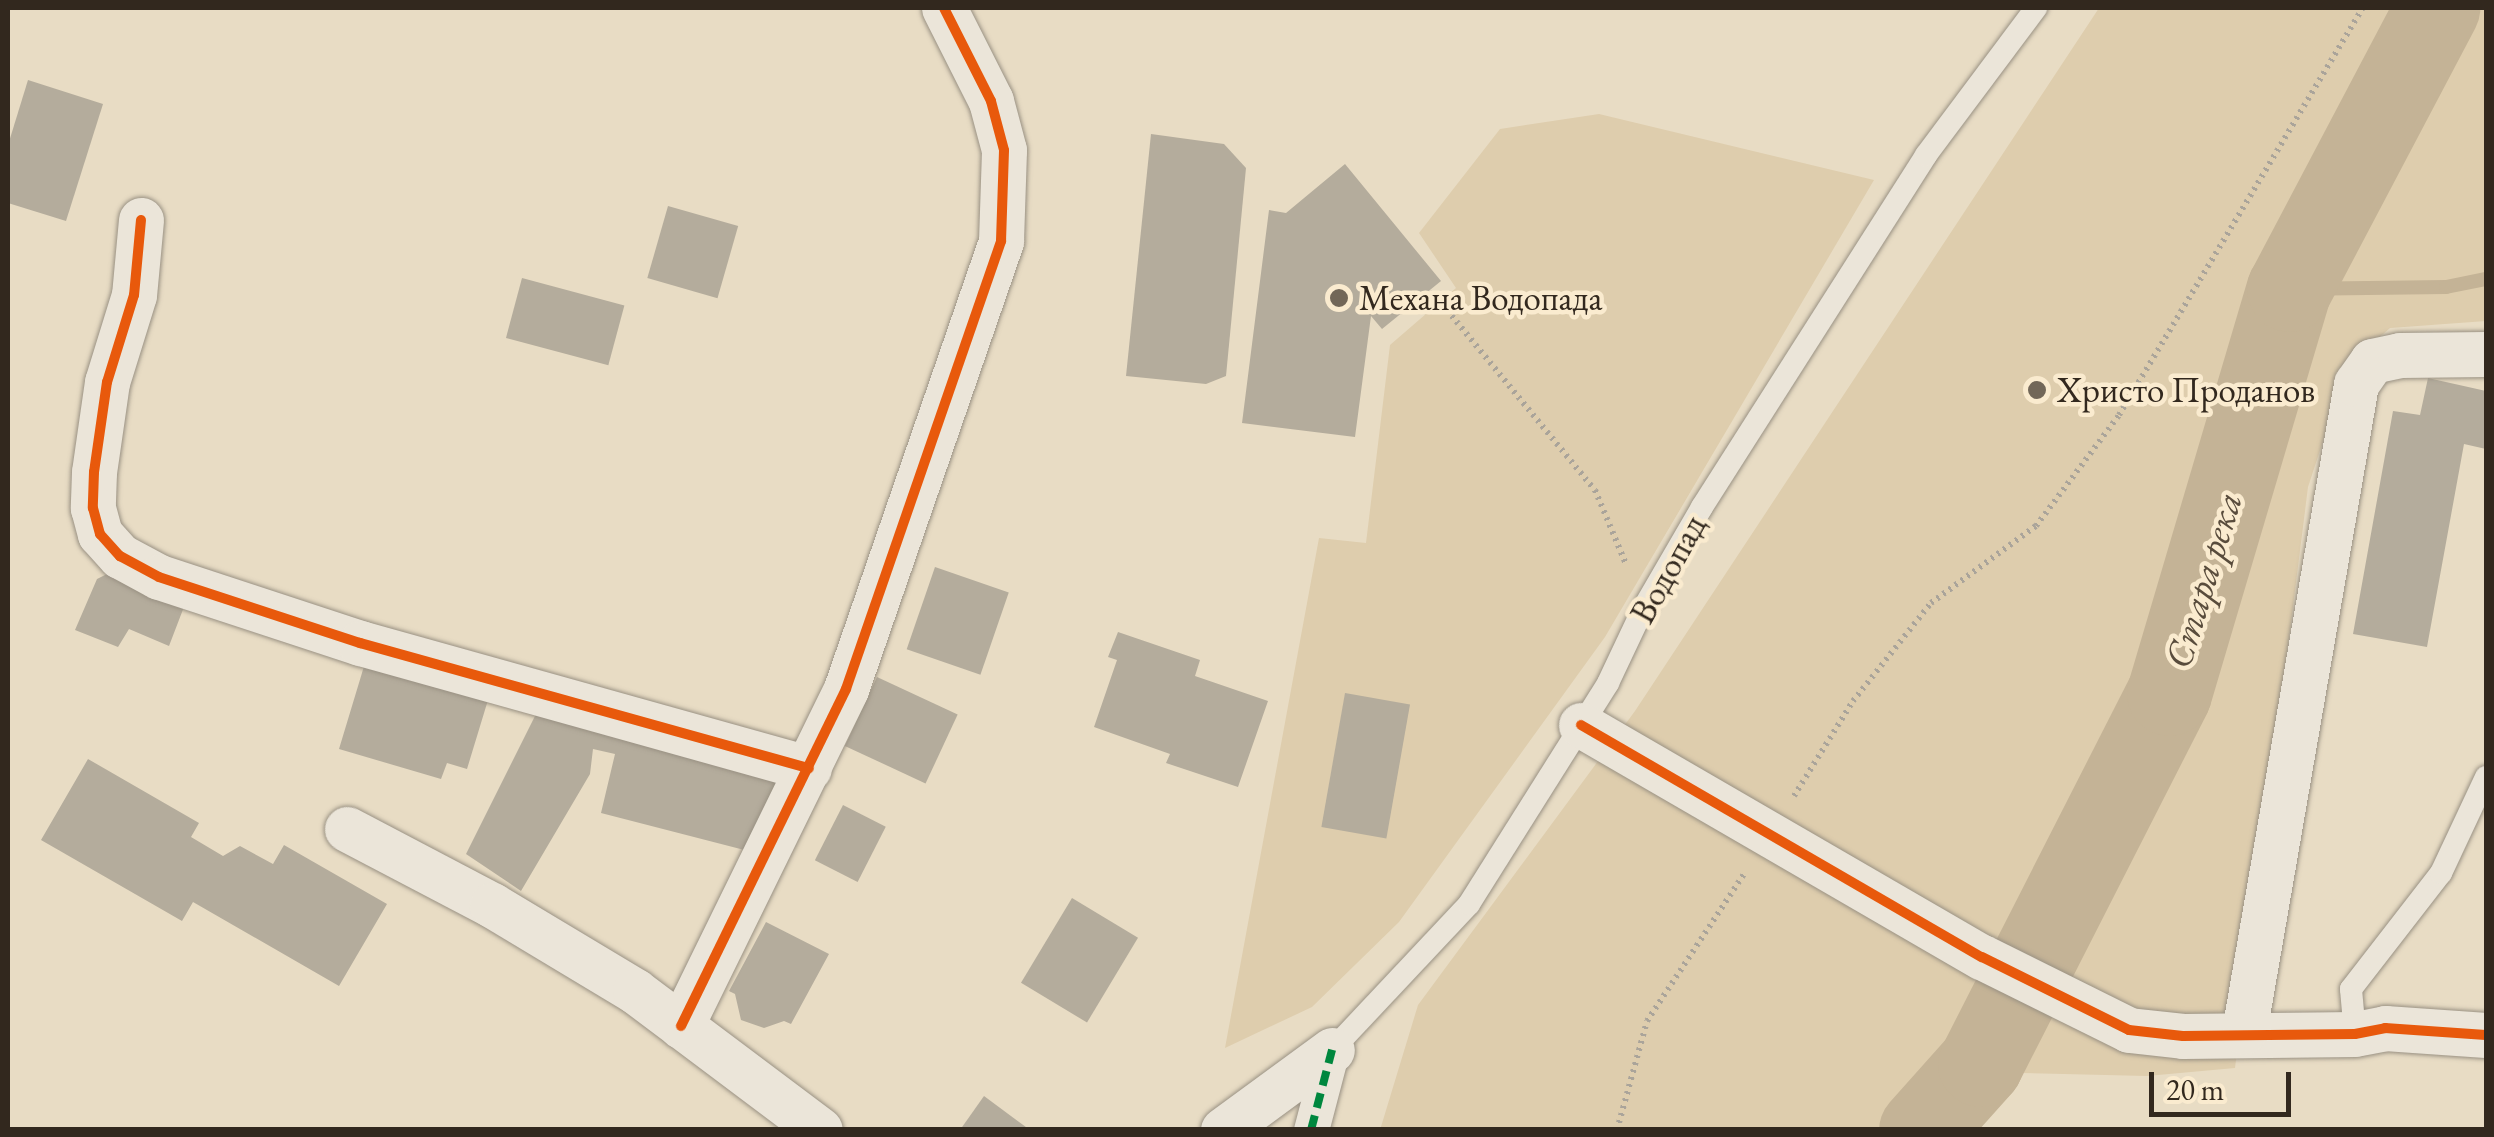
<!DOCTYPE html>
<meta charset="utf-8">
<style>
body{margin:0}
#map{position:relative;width:2494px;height:1137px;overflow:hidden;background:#e8dcc4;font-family:"EB Garamond",serif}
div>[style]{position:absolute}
.green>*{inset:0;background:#decdad}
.stream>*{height:14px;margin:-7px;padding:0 7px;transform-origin:7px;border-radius:7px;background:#c4b396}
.river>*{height:85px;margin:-42.5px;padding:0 42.5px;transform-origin:42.5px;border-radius:42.5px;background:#c4b396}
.building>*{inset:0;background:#b4ac9c;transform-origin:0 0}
.path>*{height:6px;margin-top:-3px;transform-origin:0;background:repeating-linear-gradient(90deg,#aaa49a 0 2.5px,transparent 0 7.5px)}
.roads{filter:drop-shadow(0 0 2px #999183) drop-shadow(0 0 2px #999183)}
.service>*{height:22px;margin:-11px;padding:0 11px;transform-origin:11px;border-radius:11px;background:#ebe5d9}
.pedestrian>*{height:35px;margin:-17.5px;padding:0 17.5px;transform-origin:17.5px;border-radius:17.5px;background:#ebe5d9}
.minor>*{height:45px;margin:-22.5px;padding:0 22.5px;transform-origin:22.5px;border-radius:22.5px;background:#ebe5d9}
.quiet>*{height:8px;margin-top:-4px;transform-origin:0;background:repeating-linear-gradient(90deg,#00873e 0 15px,transparent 0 23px)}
.cycleway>*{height:10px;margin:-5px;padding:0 5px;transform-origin:5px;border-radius:5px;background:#e8590c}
.dots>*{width:28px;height:28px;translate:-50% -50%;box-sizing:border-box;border:5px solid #faebcf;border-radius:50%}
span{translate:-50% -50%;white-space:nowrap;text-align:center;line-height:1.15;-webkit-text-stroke:9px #faebcf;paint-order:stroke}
.poi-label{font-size:35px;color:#32281e}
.left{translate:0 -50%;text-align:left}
.street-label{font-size:35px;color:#32281e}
.water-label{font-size:38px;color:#594c3c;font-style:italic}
.frame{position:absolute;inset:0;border:10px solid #32281e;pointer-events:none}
.scale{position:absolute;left:2149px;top:1072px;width:142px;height:45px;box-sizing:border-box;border:5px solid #32281e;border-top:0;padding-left:12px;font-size:30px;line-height:35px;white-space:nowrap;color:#32281e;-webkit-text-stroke:8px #faebcf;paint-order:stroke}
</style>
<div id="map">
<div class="green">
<i style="clip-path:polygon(2099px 8px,2486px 8px,2486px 321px,2390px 328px,2348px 365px,2308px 487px,2235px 1068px,2147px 1076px,2023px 1073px,1977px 1129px,1380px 1130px,1418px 1005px,1635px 711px)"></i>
<i style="clip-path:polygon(1599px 114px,1874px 180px,1605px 637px,1399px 922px,1312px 1007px,1225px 1048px,1319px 538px,1366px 543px,1390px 345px,1456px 288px,1419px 233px,1500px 129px)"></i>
</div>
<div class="stream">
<i style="left:2289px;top:289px;width:157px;rotate:-0.7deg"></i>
<i style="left:2446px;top:287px;width:41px;rotate:-11.3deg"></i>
</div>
<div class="river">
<i style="left:1921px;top:1130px;width:89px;rotate:-48.2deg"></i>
<i style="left:1980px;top:1064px;width:416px;rotate:-63deg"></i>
<i style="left:2169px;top:693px;width:421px;rotate:-73.5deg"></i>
<i style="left:2289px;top:289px;width:318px;rotate:-62.2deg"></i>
</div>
<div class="building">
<i style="clip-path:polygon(28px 80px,103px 104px,66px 221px,8px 203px,8px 145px)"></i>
<i style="clip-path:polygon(1151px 134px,1224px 144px,1246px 168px,1226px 376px,1206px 384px,1126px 376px)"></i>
<i style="clip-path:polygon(1345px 164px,1441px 281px,1382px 329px,1371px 316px,1355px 437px,1242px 423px,1269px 210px,1286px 213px)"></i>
<i style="left:668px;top:206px;width:73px;height:75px;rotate:16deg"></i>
<i style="left:522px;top:278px;width:106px;height:62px;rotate:15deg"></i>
<i style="clip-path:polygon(2428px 378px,2486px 391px,2486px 449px,2464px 444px,2427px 647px,2353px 634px,2393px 411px,2420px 415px)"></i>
<i style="left:935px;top:567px;width:78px;height:87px;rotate:19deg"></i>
<i style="clip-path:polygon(111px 572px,187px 599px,169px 646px,129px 629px,118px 647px,75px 630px,97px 579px)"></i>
<i style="clip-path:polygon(1118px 632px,1200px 660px,1195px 676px,1268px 701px,1238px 787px,1166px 763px,1170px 754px,1094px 727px,1117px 660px,1108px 657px)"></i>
<i style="clip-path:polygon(365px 663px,488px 700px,467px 769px,447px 763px,441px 779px,339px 749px)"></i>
<i style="left:877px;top:677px;width:89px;height:76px;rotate:25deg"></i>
<i style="left:1345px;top:693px;width:66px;height:136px;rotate:10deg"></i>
<i style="clip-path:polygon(536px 714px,786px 781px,756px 853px,601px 813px,615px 754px,593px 749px,590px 774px,521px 891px,466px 854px)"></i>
<i style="clip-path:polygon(88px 759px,199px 823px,191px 837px,223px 856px,240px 846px,273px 864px,284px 845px,387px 904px,339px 986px,193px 902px,182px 921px,41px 840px)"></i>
<i style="left:843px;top:805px;width:48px;height:62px;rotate:27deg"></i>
<i style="left:1072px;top:898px;width:77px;height:99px;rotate:31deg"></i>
<i style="clip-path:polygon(766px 922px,829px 954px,791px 1024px,784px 1021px,764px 1028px,741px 1020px,735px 994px,729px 991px)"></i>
<i style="clip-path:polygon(984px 1096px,1030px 1130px,960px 1130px)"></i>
</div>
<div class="path">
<i style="left:1447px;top:310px;width:233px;rotate:50.6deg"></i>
<i style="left:1595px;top:490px;width:80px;rotate:67.3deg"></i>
<i style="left:1794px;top:796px;width:112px;rotate:-58.2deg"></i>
<i style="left:1853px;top:701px;width:125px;rotate:-51.5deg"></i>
<i style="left:1931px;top:603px;width:130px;rotate:-36.3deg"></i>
<i style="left:2036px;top:526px;width:139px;rotate:-53.2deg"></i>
<i style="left:2119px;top:415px;width:475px;rotate:-59.1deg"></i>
<i style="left:1617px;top:1130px;width:113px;rotate:-74.6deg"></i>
<i style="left:1647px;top:1021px;width:176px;rotate:-56.6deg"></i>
</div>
<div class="roads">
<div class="service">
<i style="left:2355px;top:1034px;width:45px;rotate:-95.1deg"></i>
<i style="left:2351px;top:989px;width:147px;rotate:-52.2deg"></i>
<i style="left:2441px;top:873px;width:106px;rotate:-64.9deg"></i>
<i style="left:1332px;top:1050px;width:200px;rotate:-46.8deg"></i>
<i style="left:1469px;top:904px;width:261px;rotate:-57.8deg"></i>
<i style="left:1608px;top:683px;width:84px;rotate:-64.7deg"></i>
<i style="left:1644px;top:607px;width:116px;rotate:-59.9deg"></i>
<i style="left:1702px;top:507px;width:417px;rotate:-57.5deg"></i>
<i style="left:1926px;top:155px;width:184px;rotate:-53.2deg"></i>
</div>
<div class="pedestrian">
<i style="left:1311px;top:1130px;width:83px;rotate:-75.3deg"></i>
</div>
<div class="minor">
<i style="left:141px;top:220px;width:75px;rotate:95.3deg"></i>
<i style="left:134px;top:295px;width:91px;rotate:107.2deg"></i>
<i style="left:107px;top:382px;width:91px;rotate:98.2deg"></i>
<i style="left:94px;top:472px;width:36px;rotate:92deg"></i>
<i style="left:93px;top:508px;width:27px;rotate:75deg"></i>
<i style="left:100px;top:534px;width:30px;rotate:48deg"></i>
<i style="left:120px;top:556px;width:44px;rotate:28.3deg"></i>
<i style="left:159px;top:577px;width:212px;rotate:18.2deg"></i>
<i style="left:360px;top:643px;width:466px;rotate:15.6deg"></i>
<i style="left:1581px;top:725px;width:463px;rotate:30.1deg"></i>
<i style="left:1982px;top:957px;width:164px;rotate:26.4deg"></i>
<i style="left:2129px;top:1030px;width:54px;rotate:6.3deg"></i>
<i style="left:2183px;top:1036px;width:172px;rotate:-0.7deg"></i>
<i style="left:2355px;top:1034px;width:31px;rotate:-11deg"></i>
<i style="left:2385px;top:1028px;width:101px;rotate:4deg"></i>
<i style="left:347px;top:829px;width:164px;rotate:27.7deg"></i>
<i style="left:492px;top:905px;width:167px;rotate:31deg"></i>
<i style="left:635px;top:991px;width:231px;rotate:36.9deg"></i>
<i style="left:681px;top:1026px;width:375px;rotate:-63.9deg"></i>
<i style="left:846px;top:689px;width:474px;rotate:-70.9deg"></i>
<i style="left:1001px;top:241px;width:91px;rotate:-88.1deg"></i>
<i style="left:1004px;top:150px;width:51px;rotate:-104.9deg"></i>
<i style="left:991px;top:101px;width:104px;rotate:-116.8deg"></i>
<i style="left:2244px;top:1032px;width:658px;rotate:-80.19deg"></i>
<i style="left:2356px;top:384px;width:28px;rotate:-55deg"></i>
<i style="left:2372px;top:361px;width:29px;rotate:-12deg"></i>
<i style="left:2400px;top:355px;width:86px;rotate:-0.7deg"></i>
<i style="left:1223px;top:1130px;width:135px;rotate:-36.3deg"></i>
</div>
</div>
<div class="quiet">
<i style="left:1311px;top:1130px;width:83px;rotate:-75.3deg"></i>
</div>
<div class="cycleway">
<i style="left:141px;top:220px;width:75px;rotate:95.3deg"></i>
<i style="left:134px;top:295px;width:91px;rotate:107.2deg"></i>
<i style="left:107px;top:382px;width:91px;rotate:98.2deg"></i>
<i style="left:94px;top:472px;width:36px;rotate:92deg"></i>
<i style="left:93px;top:508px;width:27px;rotate:75deg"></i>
<i style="left:100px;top:534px;width:30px;rotate:48deg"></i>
<i style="left:120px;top:556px;width:44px;rotate:28.3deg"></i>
<i style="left:159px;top:577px;width:212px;rotate:18.2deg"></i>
<i style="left:360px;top:643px;width:466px;rotate:15.6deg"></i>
<i style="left:1581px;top:725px;width:463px;rotate:30.1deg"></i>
<i style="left:1982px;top:957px;width:164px;rotate:26.4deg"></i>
<i style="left:2129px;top:1030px;width:54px;rotate:6.3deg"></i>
<i style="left:2183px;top:1036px;width:172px;rotate:-0.7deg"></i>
<i style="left:2355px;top:1034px;width:31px;rotate:-11deg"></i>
<i style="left:2385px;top:1028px;width:101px;rotate:4deg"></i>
<i style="left:681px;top:1026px;width:375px;rotate:-63.9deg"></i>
<i style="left:846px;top:689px;width:474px;rotate:-70.9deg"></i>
<i style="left:1001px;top:241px;width:91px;rotate:-88.1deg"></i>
<i style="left:1004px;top:150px;width:51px;rotate:-104.9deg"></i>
<i style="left:991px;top:101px;width:104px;rotate:-116.8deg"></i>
</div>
<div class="dots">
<i style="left:1339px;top:298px;background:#726758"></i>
<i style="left:2037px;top:390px;background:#726758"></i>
</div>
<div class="poi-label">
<span class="left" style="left:1359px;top:298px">Механа Водопада</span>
<span class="left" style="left:2057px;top:390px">Христо Проданов</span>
</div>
<div class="street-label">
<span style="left:1668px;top:569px;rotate:-61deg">Водопад</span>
</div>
<div class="water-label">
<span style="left:2203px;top:580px;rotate:-73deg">Стара река</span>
</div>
<div class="frame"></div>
<div class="scale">20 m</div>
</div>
